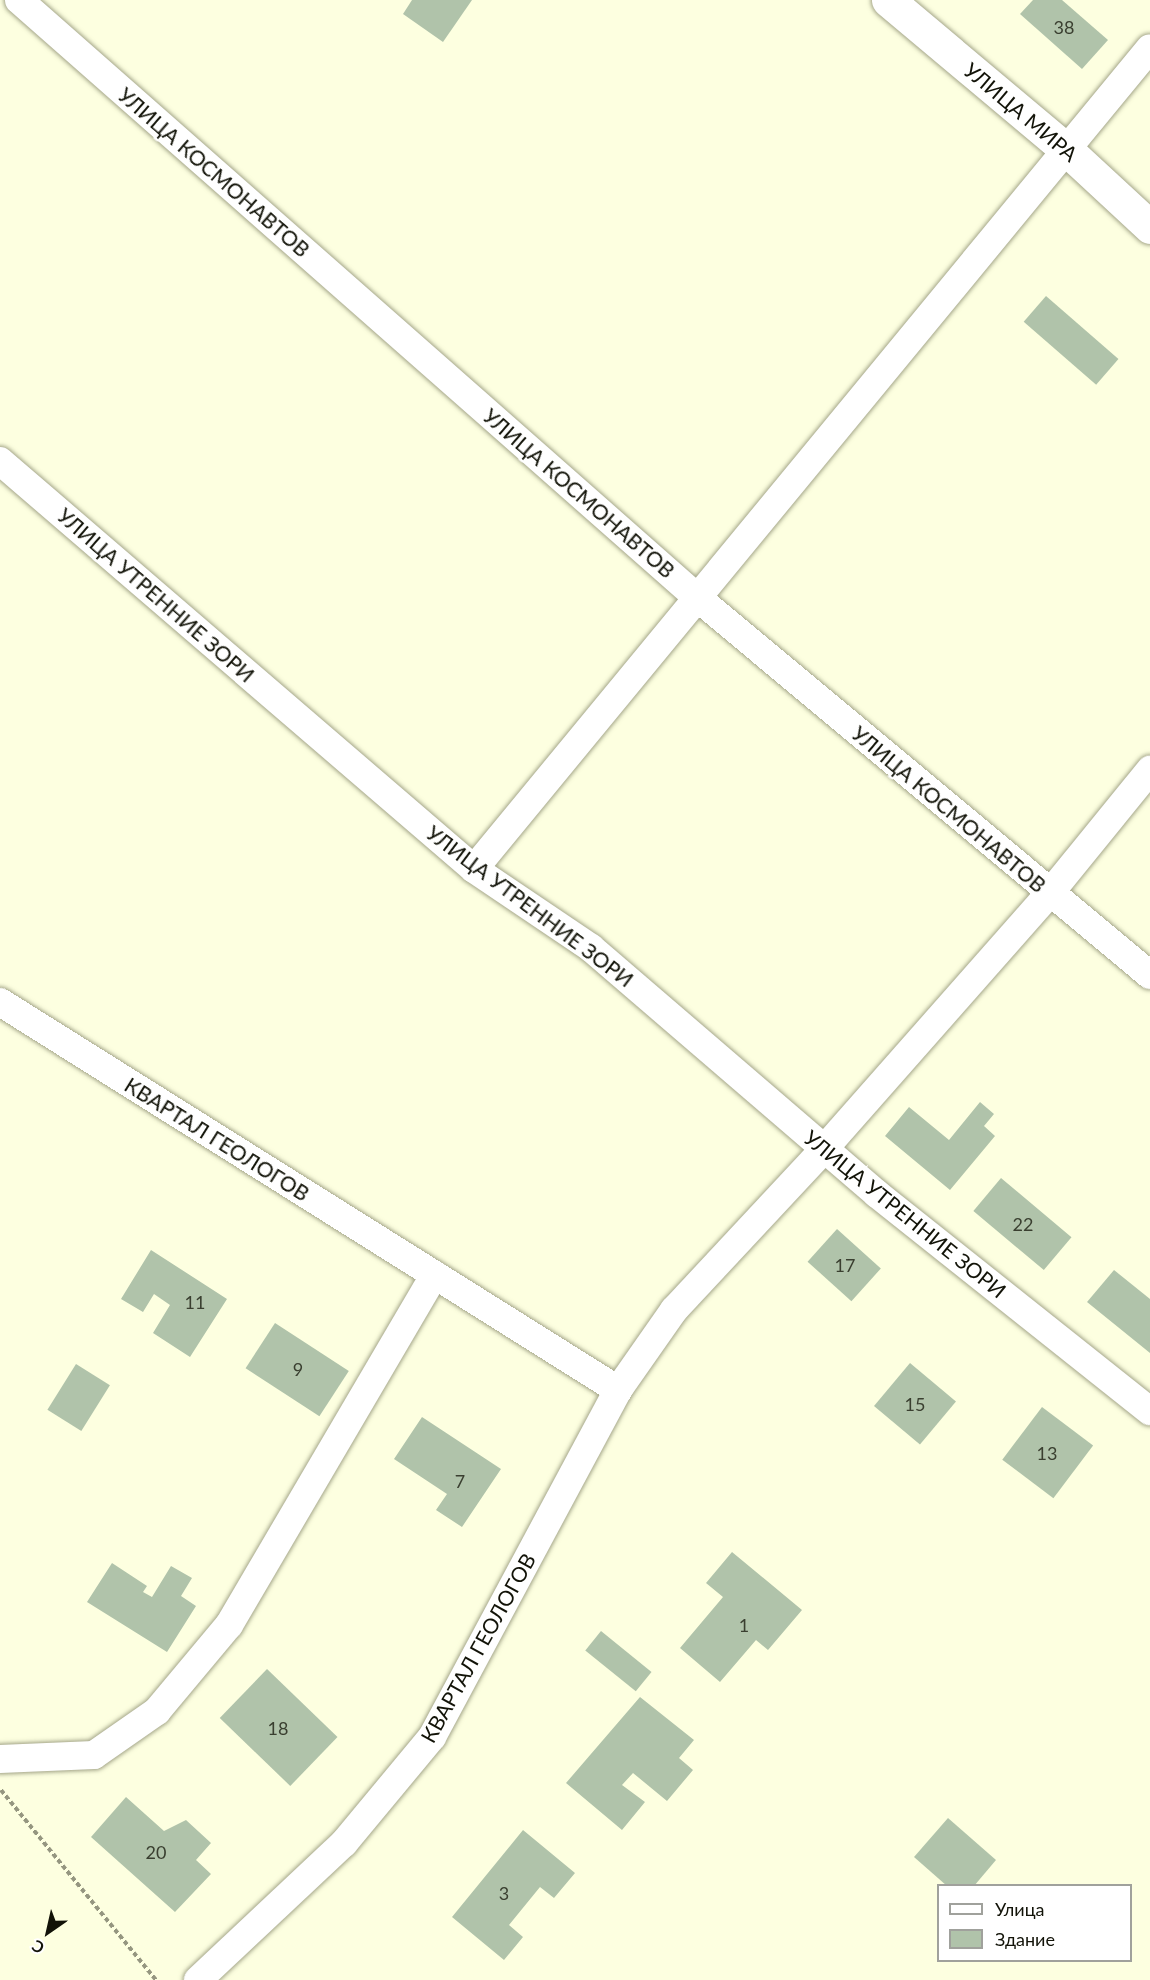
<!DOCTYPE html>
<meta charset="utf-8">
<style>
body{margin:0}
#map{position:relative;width:1150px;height:1980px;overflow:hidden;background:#fdffe0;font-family:Lato,sans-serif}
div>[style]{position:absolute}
.building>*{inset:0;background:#b0c3aa;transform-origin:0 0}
.path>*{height:4px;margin-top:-2px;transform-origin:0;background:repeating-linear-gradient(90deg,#959680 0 4.5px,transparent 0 7.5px)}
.roads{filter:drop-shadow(0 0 2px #a5a78a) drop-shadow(0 0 2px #a5a78a)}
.minor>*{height:28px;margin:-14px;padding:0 14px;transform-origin:14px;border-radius:14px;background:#fff}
.tertiary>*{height:33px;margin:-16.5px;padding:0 16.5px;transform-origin:16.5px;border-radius:16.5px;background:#fff}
span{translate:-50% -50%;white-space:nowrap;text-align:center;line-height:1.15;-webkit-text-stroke:5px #fff;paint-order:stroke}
.number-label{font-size:18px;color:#3a3f30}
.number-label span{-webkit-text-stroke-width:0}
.street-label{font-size:21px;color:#121308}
.legend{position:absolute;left:937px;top:1884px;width:195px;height:78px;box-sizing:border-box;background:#fff;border:2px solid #a0a19c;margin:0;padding:8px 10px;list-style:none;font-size:18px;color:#121308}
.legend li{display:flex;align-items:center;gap:12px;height:30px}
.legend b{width:30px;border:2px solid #a0a19c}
.north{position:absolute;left:18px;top:1902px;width:60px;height:60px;-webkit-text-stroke:4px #fff;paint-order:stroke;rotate:214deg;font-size:16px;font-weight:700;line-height:24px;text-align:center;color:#121308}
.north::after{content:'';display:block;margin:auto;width:21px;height:27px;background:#121308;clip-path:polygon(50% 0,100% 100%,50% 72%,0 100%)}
</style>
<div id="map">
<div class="building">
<i style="clip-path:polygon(412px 0,472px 0,443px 42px,403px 14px)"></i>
<i style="clip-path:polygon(1033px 0,1062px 0,1108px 40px,1082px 69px,1020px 14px)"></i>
<i style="left:1046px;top:296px;width:96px;height:34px;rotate:41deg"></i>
<i style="clip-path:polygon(980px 1102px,994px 1114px,984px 1126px,995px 1136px,950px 1190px,885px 1136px,909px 1107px,949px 1140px)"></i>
<i style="left:1001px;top:1178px;width:92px;height:43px;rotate:40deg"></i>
<i style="left:837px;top:1229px;width:59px;height:44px;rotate:42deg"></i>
<i style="clip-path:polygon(151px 1250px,227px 1299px,190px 1357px,153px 1333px,170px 1305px,154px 1294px,143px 1312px,121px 1299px)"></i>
<i style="clip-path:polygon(1114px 1270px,1150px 1299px,1150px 1353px,1087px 1302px)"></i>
<i style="left:275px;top:1323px;width:88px;height:54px;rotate:33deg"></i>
<i style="left:910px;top:1363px;width:60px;height:56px;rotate:40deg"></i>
<i style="left:76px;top:1364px;width:40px;height:54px;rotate:32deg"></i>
<i style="left:1042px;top:1407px;width:64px;height:66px;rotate:37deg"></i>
<i style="clip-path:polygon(422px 1417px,501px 1469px,462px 1527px,436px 1510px,447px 1494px,394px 1459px)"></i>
<i style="clip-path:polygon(732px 1552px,802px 1610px,768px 1650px,756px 1640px,720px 1682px,680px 1648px,723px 1597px,706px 1583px)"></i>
<i style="clip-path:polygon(112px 1563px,147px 1586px,143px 1592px,152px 1597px,171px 1566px,192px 1578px,181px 1596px,196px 1606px,167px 1652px,87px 1602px)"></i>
<i style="left:601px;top:1631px;width:65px;height:25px;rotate:39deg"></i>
<i style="left:267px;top:1669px;width:98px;height:68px;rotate:44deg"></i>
<i style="clip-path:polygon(640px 1697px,694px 1740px,679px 1758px,693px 1770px,667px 1801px,633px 1773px,622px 1785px,645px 1802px,622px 1830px,566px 1783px)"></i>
<i style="clip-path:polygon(126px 1797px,164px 1831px,186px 1820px,211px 1843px,196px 1860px,211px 1874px,175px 1912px,91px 1837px)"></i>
<i style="clip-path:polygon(948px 1818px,996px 1860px,974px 1886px,947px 1886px,914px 1857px)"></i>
<i style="clip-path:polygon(523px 1830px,575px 1873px,554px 1898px,540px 1887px,509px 1925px,523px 1937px,504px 1960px,452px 1917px)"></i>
</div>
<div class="path">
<i style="left:1px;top:1790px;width:245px;rotate:50.8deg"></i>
</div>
<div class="roads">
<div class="minor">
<i style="left:19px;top:0;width:906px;rotate:41.38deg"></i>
<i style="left:699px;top:599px;width:587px;rotate:39.82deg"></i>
<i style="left:0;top:461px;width:625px;rotate:40.72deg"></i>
<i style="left:474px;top:869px;width:141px;rotate:34deg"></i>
<i style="left:591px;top:948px;width:377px;rotate:40.7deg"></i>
<i style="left:877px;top:1194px;width:349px;rotate:38.5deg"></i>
<i style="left:474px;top:869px;width:1063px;rotate:-50.53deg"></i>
<i style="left:0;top:1002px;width:730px;rotate:32.12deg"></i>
<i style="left:0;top:1759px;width:94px;rotate:-2.4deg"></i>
<i style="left:94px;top:1755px;width:77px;rotate:-34.9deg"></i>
<i style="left:157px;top:1711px;width:112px;rotate:-50.1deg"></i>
<i style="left:229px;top:1625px;width:406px;rotate:-59.6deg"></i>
<i style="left:198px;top:1980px;width:200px;rotate:-43.2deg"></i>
<i style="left:344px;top:1843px;width:138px;rotate:-50.3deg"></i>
<i style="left:432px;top:1737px;width:394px;rotate:-61.8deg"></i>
<i style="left:618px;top:1390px;width:98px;rotate:-55deg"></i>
<i style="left:674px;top:1310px;width:220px;rotate:-47deg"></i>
<i style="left:824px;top:1149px;width:341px;rotate:-48.6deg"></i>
<i style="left:1050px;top:893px;width:159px;rotate:-50.9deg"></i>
</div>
<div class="tertiary">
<i style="left:888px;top:0;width:235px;rotate:40deg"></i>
<i style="left:1068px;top:151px;width:112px;rotate:42.8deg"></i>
</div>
</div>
<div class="number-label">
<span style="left:1064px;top:27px">38</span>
<span style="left:1023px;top:1224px">22</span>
<span style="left:845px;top:1265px">17</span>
<span style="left:195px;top:1302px">11</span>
<span style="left:298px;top:1369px">9</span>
<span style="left:915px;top:1404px">15</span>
<span style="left:1047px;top:1453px">13</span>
<span style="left:460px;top:1481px">7</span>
<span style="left:744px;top:1625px">1</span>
<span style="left:278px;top:1728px">18</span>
<span style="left:156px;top:1852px">20</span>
<span style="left:504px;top:1893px">3</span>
</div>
<div class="street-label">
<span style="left:1021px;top:112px;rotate:40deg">УЛИЦА МИРА</span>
<span style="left:214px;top:172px;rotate:41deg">УЛИЦА КОСМОНАВТОВ</span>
<span style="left:579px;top:493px;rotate:41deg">УЛИЦА КОСМОНАВТОВ</span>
<span style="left:156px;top:595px;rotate:41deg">УЛИЦА УТРЕННИЕ ЗОРИ</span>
<span style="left:949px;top:809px;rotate:40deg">УЛИЦА КОСМОНАВТОВ</span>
<span style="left:530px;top:906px;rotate:37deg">УЛИЦА УТРЕННИЕ ЗОРИ</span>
<span style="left:217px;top:1139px;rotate:32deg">КВАРТАЛ ГЕОЛОГОВ</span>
<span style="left:905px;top:1214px;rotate:39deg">УЛИЦА УТРЕННИЕ ЗОРИ</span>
<span style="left:478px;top:1648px;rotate:-61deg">КВАРТАЛ ГЕОЛОГОВ</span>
</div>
<ul class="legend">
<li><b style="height:8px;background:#fff"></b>Улица</li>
<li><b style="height:16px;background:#b0c3aa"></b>Здание</li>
</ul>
<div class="north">С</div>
</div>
